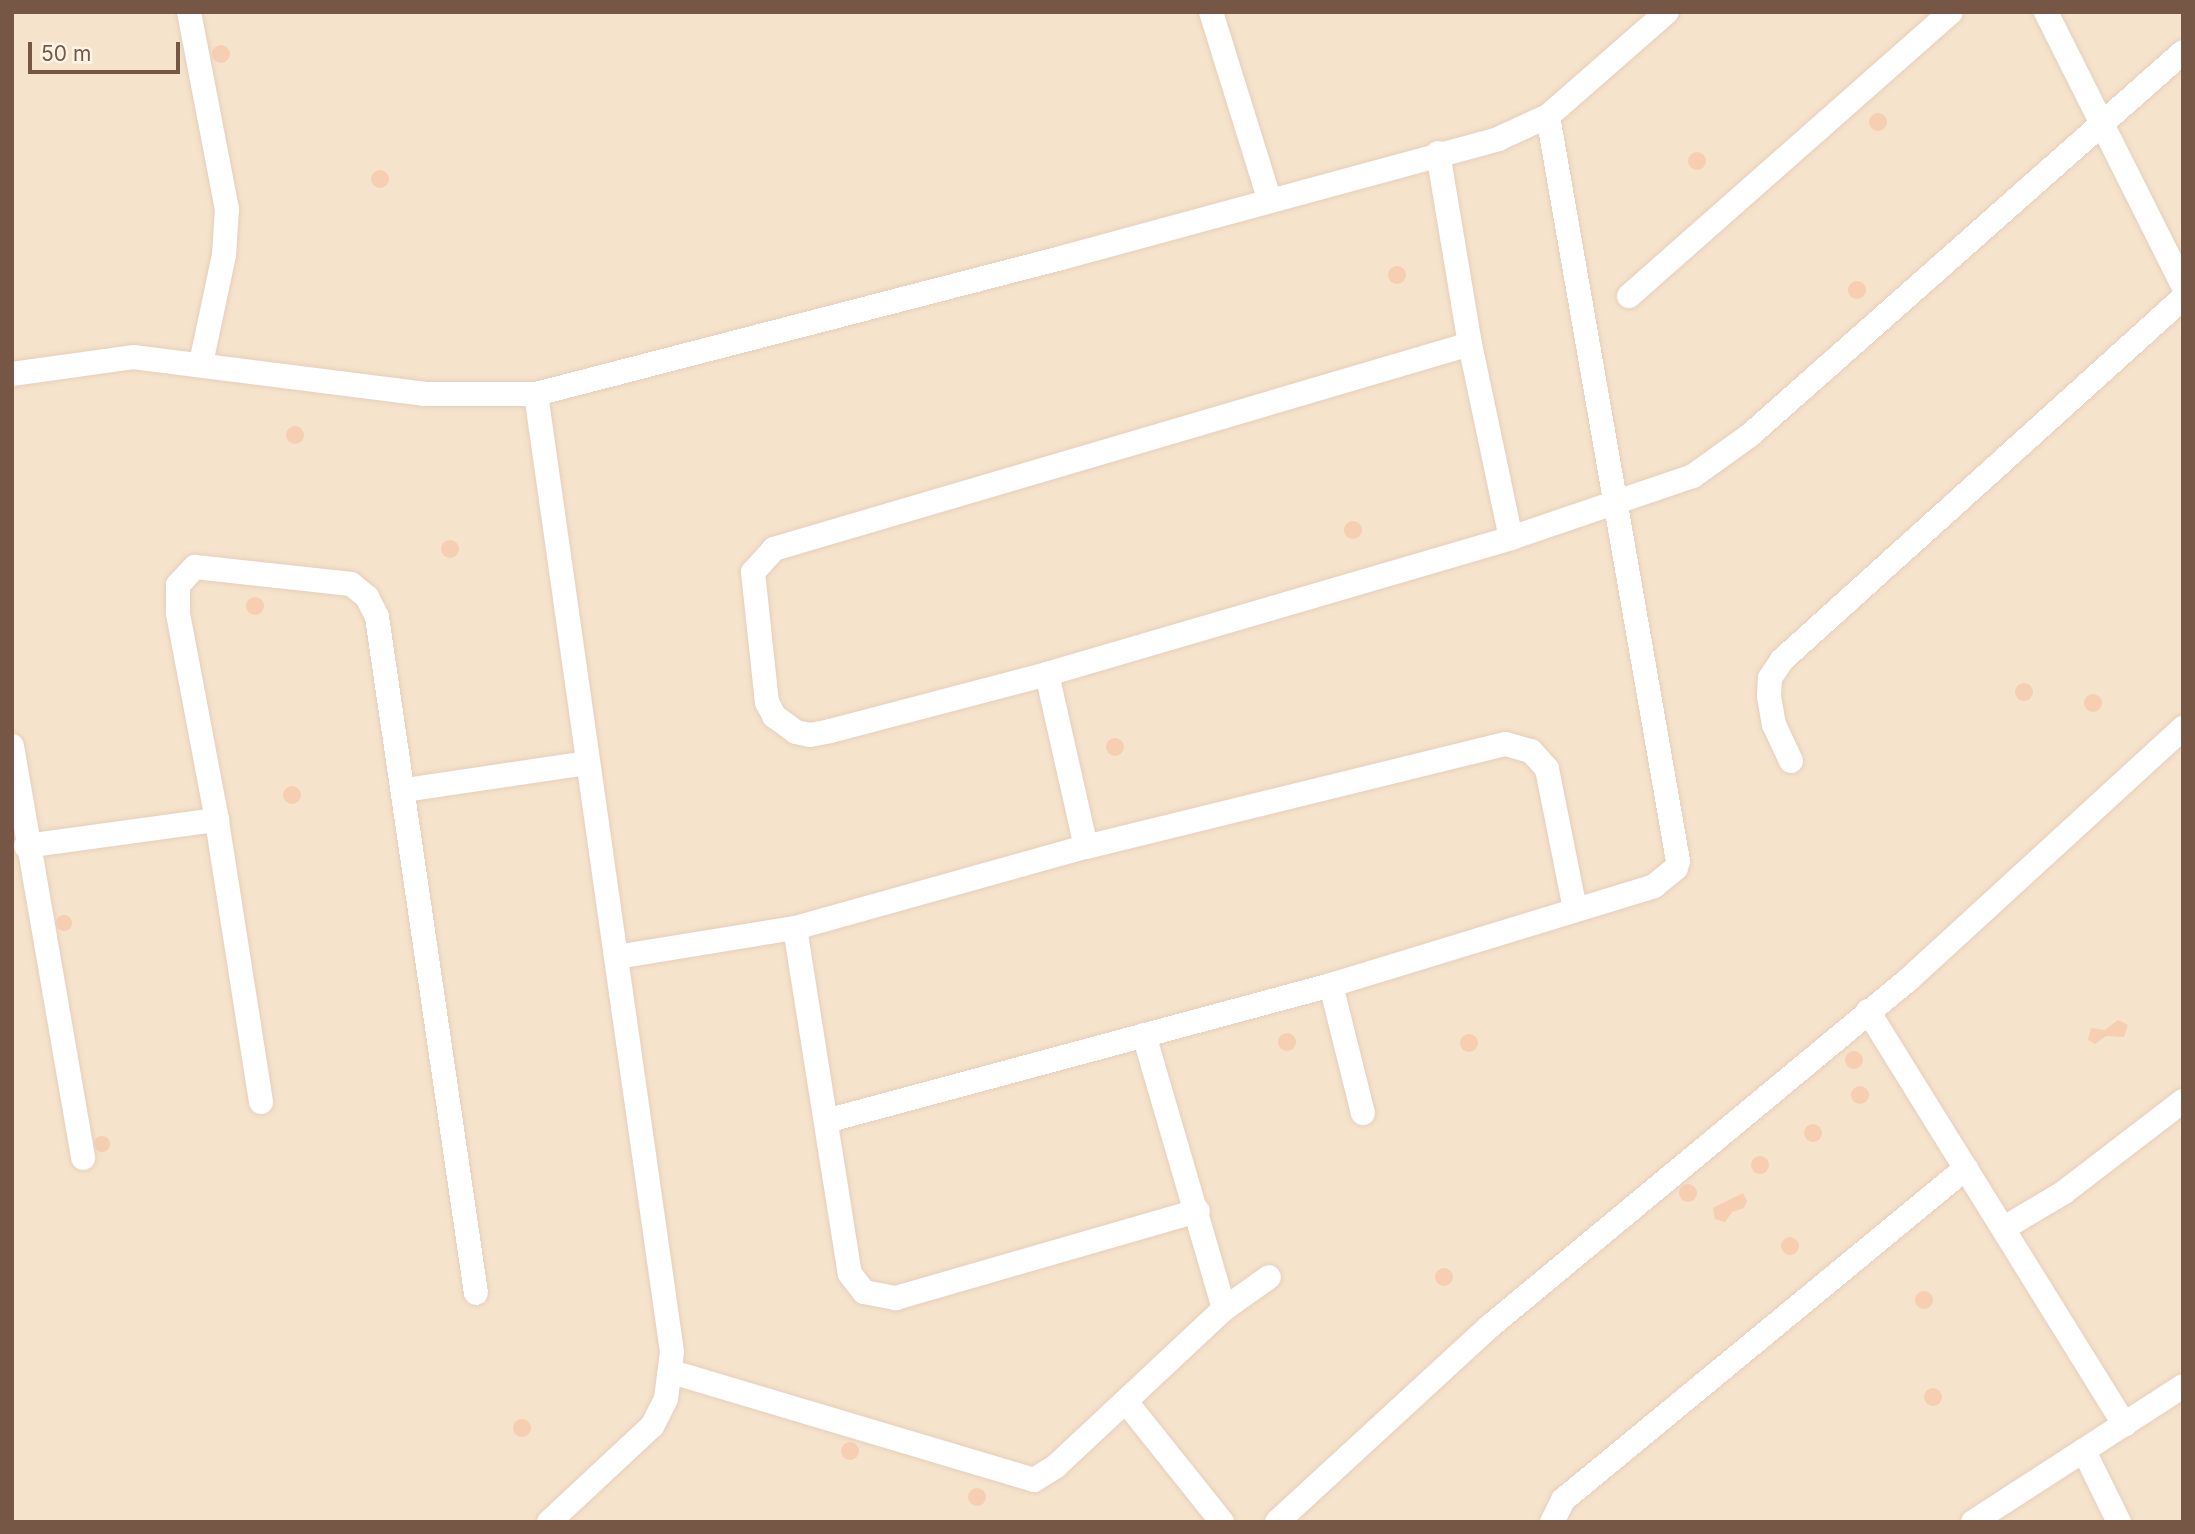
<!DOCTYPE html>
<style>
body{margin:0}
#map{position:relative;width:2195px;height:1534px;overflow:hidden;background:#fef2dd;font-family:Inter,sans-serif}
div>[style]{position:absolute}
.residential>*{inset:0;background:#f6e3cb;transform-origin:0 0}
.building>*{inset:0;background:#f6ceb2}
.round{border-radius:50%}
.roads{filter:drop-shadow(0 0 2px #e5cfbc) drop-shadow(0 0 2px #e5cfbc)}
.minor>*{height:24px;margin:-12px;padding:0 12px;transform-origin:12px;border-radius:12px;background:#fff}
span{translate:-50% -50%;white-space:nowrap;text-align:center;line-height:1.15;-webkit-text-stroke:7px #fff5e5;paint-order:stroke}
.frame{position:absolute;inset:0;border:14px solid #765644;pointer-events:none}
.scale{position:absolute;left:28px;top:42px;width:152px;height:32px;box-sizing:border-box;border:4px solid #765644;border-top:0;padding-left:9px;font-size:21px;line-height:24px;white-space:nowrap;color:#765644;-webkit-text-stroke:5px #fff5e5;paint-order:stroke}
</style>
<div id="map">
<div class="residential">
<i style="left:12px;top:12px;width:2171px;height:1510px"></i>
</div>
<div class="building">
<i class="round" style="left:212px;top:45px;width:18px;height:18px"></i>
<i class="round" style="left:1869px;top:113px;width:18px;height:18px"></i>
<i class="round" style="left:1688px;top:152px;width:18px;height:18px"></i>
<i class="round" style="left:371px;top:170px;width:18px;height:18px"></i>
<i class="round" style="left:1388px;top:266px;width:18px;height:18px"></i>
<i class="round" style="left:1848px;top:281px;width:18px;height:18px"></i>
<i class="round" style="left:286px;top:426px;width:18px;height:18px"></i>
<i class="round" style="left:1344px;top:521px;width:18px;height:18px"></i>
<i class="round" style="left:441px;top:540px;width:18px;height:18px"></i>
<i class="round" style="left:246px;top:597px;width:18px;height:18px"></i>
<i class="round" style="left:2015px;top:683px;width:18px;height:18px"></i>
<i class="round" style="left:2084px;top:694px;width:18px;height:18px"></i>
<i class="round" style="left:1106px;top:738px;width:18px;height:18px"></i>
<i class="round" style="left:283px;top:786px;width:18px;height:18px"></i>
<i class="round" style="left:56px;top:915px;width:16px;height:16px"></i>
<i style="clip-path:polygon(2118px 1020px,2128px 1025px,2124px 1037px,2106px 1036px,2095px 1044px,2088px 1040px,2091px 1028px,2105px 1030px)"></i>
<i class="round" style="left:1278px;top:1033px;width:18px;height:18px"></i>
<i class="round" style="left:1460px;top:1034px;width:18px;height:18px"></i>
<i class="round" style="left:1845px;top:1051px;width:18px;height:18px"></i>
<i class="round" style="left:1851px;top:1086px;width:18px;height:18px"></i>
<i class="round" style="left:1804px;top:1124px;width:18px;height:18px"></i>
<i class="round" style="left:94px;top:1136px;width:16px;height:16px"></i>
<i class="round" style="left:1751px;top:1156px;width:18px;height:18px"></i>
<i class="round" style="left:1679px;top:1184px;width:18px;height:18px"></i>
<i style="clip-path:polygon(1743px 1193px,1747px 1201px,1744px 1208px,1732px 1212px,1725px 1222px,1715px 1219px,1713px 1208px)"></i>
<i class="round" style="left:1781px;top:1237px;width:18px;height:18px"></i>
<i class="round" style="left:1435px;top:1268px;width:18px;height:18px"></i>
<i class="round" style="left:1915px;top:1291px;width:18px;height:18px"></i>
<i class="round" style="left:1924px;top:1388px;width:18px;height:18px"></i>
<i class="round" style="left:513px;top:1419px;width:18px;height:18px"></i>
<i class="round" style="left:841px;top:1442px;width:18px;height:18px"></i>
<i class="round" style="left:968px;top:1488px;width:18px;height:18px"></i>
</div>
<div class="roads">
<div class="minor">
<i style="left:189px;top:12px;width:201px;rotate:79.1deg"></i>
<i style="left:227px;top:209px;width:46px;rotate:93.7deg"></i>
<i style="left:224px;top:255px;width:110px;rotate:102deg"></i>
<i style="left:1211px;top:12px;width:195px;rotate:72.7deg"></i>
<i style="left:2046px;top:12px;width:305px;rotate:63.4deg"></i>
<i style="left:1438px;top:153px;width:194px;rotate:80.5deg"></i>
<i style="left:1470px;top:344px;width:198px;rotate:78.1deg"></i>
<i style="left:1629px;top:296px;width:429px;rotate:-41.4deg"></i>
<i style="left:1470px;top:344px;width:726px;rotate:163.59deg"></i>
<i style="left:774px;top:549px;width:31px;rotate:132deg"></i>
<i style="left:753px;top:572px;width:131px;rotate:83.9deg"></i>
<i style="left:767px;top:702px;width:16px;rotate:63deg"></i>
<i style="left:774px;top:716px;width:27px;rotate:36deg"></i>
<i style="left:796px;top:732px;width:14px;rotate:12deg"></i>
<i style="left:810px;top:735px;width:20px;rotate:-11deg"></i>
<i style="left:830px;top:731px;width:224px;rotate:-14.7deg"></i>
<i style="left:1047px;top:674px;width:484px;rotate:-16.3deg"></i>
<i style="left:1511px;top:538px;width:192px;rotate:-18.8deg"></i>
<i style="left:1693px;top:476px;width:70px;rotate:-35.7deg"></i>
<i style="left:1750px;top:435px;width:578px;rotate:-41.49deg"></i>
<i style="left:12px;top:374px;width:122px;rotate:-8deg"></i>
<i style="left:133px;top:357px;width:293px;rotate:7.2deg"></i>
<i style="left:424px;top:394px;width:112px"></i>
<i style="left:536px;top:394px;width:542px;rotate:-14.52deg"></i>
<i style="left:1061px;top:258px;width:453px;rotate:-15.2deg"></i>
<i style="left:1498px;top:139px;width:55px;rotate:-24.7deg"></i>
<i style="left:1548px;top:116px;width:158px;rotate:-41.2deg"></i>
<i style="left:536px;top:394px;width:968px;rotate:81.92deg"></i>
<i style="left:672px;top:1352px;width:47px;rotate:97.3deg"></i>
<i style="left:666px;top:1399px;width:30px;rotate:117deg"></i>
<i style="left:652px;top:1426px;width:141px;rotate:137deg"></i>
<i style="left:1047px;top:674px;width:177px;rotate:77.3deg"></i>
<i style="left:12px;top:746px;width:418px;rotate:80.2deg"></i>
<i style="left:1791px;top:761px;width:40px;rotate:-115deg"></i>
<i style="left:1774px;top:725px;width:29px;rotate:-100deg"></i>
<i style="left:1769px;top:696px;width:18px;rotate:-87deg"></i>
<i style="left:1770px;top:678px;width:22px;rotate:-56deg"></i>
<i style="left:1782px;top:660px;width:540px;rotate:-42.07deg"></i>
<i style="left:405px;top:790px;width:185px;rotate:-8.4deg"></i>
<i style="left:26px;top:846px;width:193px;rotate:-7.8deg"></i>
<i style="left:795px;top:928px;width:350px;rotate:81deg"></i>
<i style="left:850px;top:1274px;width:23px;rotate:52deg"></i>
<i style="left:864px;top:1292px;width:33px;rotate:11deg"></i>
<i style="left:896px;top:1298px;width:314px;rotate:-16.1deg"></i>
<i style="left:617px;top:957px;width:180px;rotate:-9.3deg"></i>
<i style="left:795px;top:928px;width:302px;rotate:-15.6deg"></i>
<i style="left:1086px;top:847px;width:432px;rotate:-13.8deg"></i>
<i style="left:1506px;top:744px;width:26px;rotate:16deg"></i>
<i style="left:1531px;top:751px;width:24px;rotate:48deg"></i>
<i style="left:1547px;top:769px;width:143px;rotate:78.7deg"></i>
<i style="left:1331px;top:985px;width:132px;rotate:76deg"></i>
<i style="left:1868px;top:1011px;width:487px;rotate:58.2deg"></i>
<i style="left:1144px;top:1035px;width:285px;rotate:73.7deg"></i>
<i style="left:261px;top:1102px;width:285px;rotate:-98.9deg"></i>
<i style="left:217px;top:820px;width:211px;rotate:-100.7deg"></i>
<i style="left:178px;top:613px;width:28px;rotate:-90deg"></i>
<i style="left:178px;top:585px;width:25px;rotate:-47deg"></i>
<i style="left:195px;top:567px;width:157px;rotate:6.2deg"></i>
<i style="left:351px;top:584px;width:21px;rotate:39deg"></i>
<i style="left:367px;top:597px;width:22px;rotate:63deg"></i>
<i style="left:377px;top:617px;width:683px;rotate:81.67deg"></i>
<i style="left:826px;top:1121px;width:523px;rotate:-15.07deg"></i>
<i style="left:1331px;top:985px;width:338px;rotate:-17deg"></i>
<i style="left:1654px;top:886px;width:28px;rotate:-39deg"></i>
<i style="left:1676px;top:868px;width:7px;rotate:-74deg"></i>
<i style="left:1678px;top:861px;width:756px;rotate:-99.9deg"></i>
<i style="left:2004px;top:1228px;width:69px;rotate:-30.7deg"></i>
<i style="left:2063px;top:1193px;width:151px;rotate:-37.5deg"></i>
<i style="left:672px;top:1372px;width:378px;rotate:16.6deg"></i>
<i style="left:1034px;top:1480px;width:25px;rotate:-32deg"></i>
<i style="left:1055px;top:1467px;width:231px;rotate:-43.1deg"></i>
<i style="left:1224px;top:1309px;width:55px;rotate:-35.4deg"></i>
<i style="left:1127px;top:1403px;width:152px;rotate:51.4deg"></i>
<i style="left:2085px;top:1453px;width:77px;rotate:63.8deg"></i>
<i style="left:1277px;top:1522px;width:288px;rotate:-42.6deg"></i>
<i style="left:1489px;top:1327px;width:545px;rotate:-39.64deg"></i>
<i style="left:1909px;top:979px;width:372px;rotate:-42.5deg"></i>
<i style="left:1552px;top:1522px;width:25px;rotate:-63deg"></i>
<i style="left:1563px;top:1500px;width:522px;rotate:-39.48deg"></i>
<i style="left:1973px;top:1522px;width:250px;rotate:-32.9deg"></i>
</div>
</div>
<div class="frame"></div>
<div class="scale">50 m</div>
</div>
